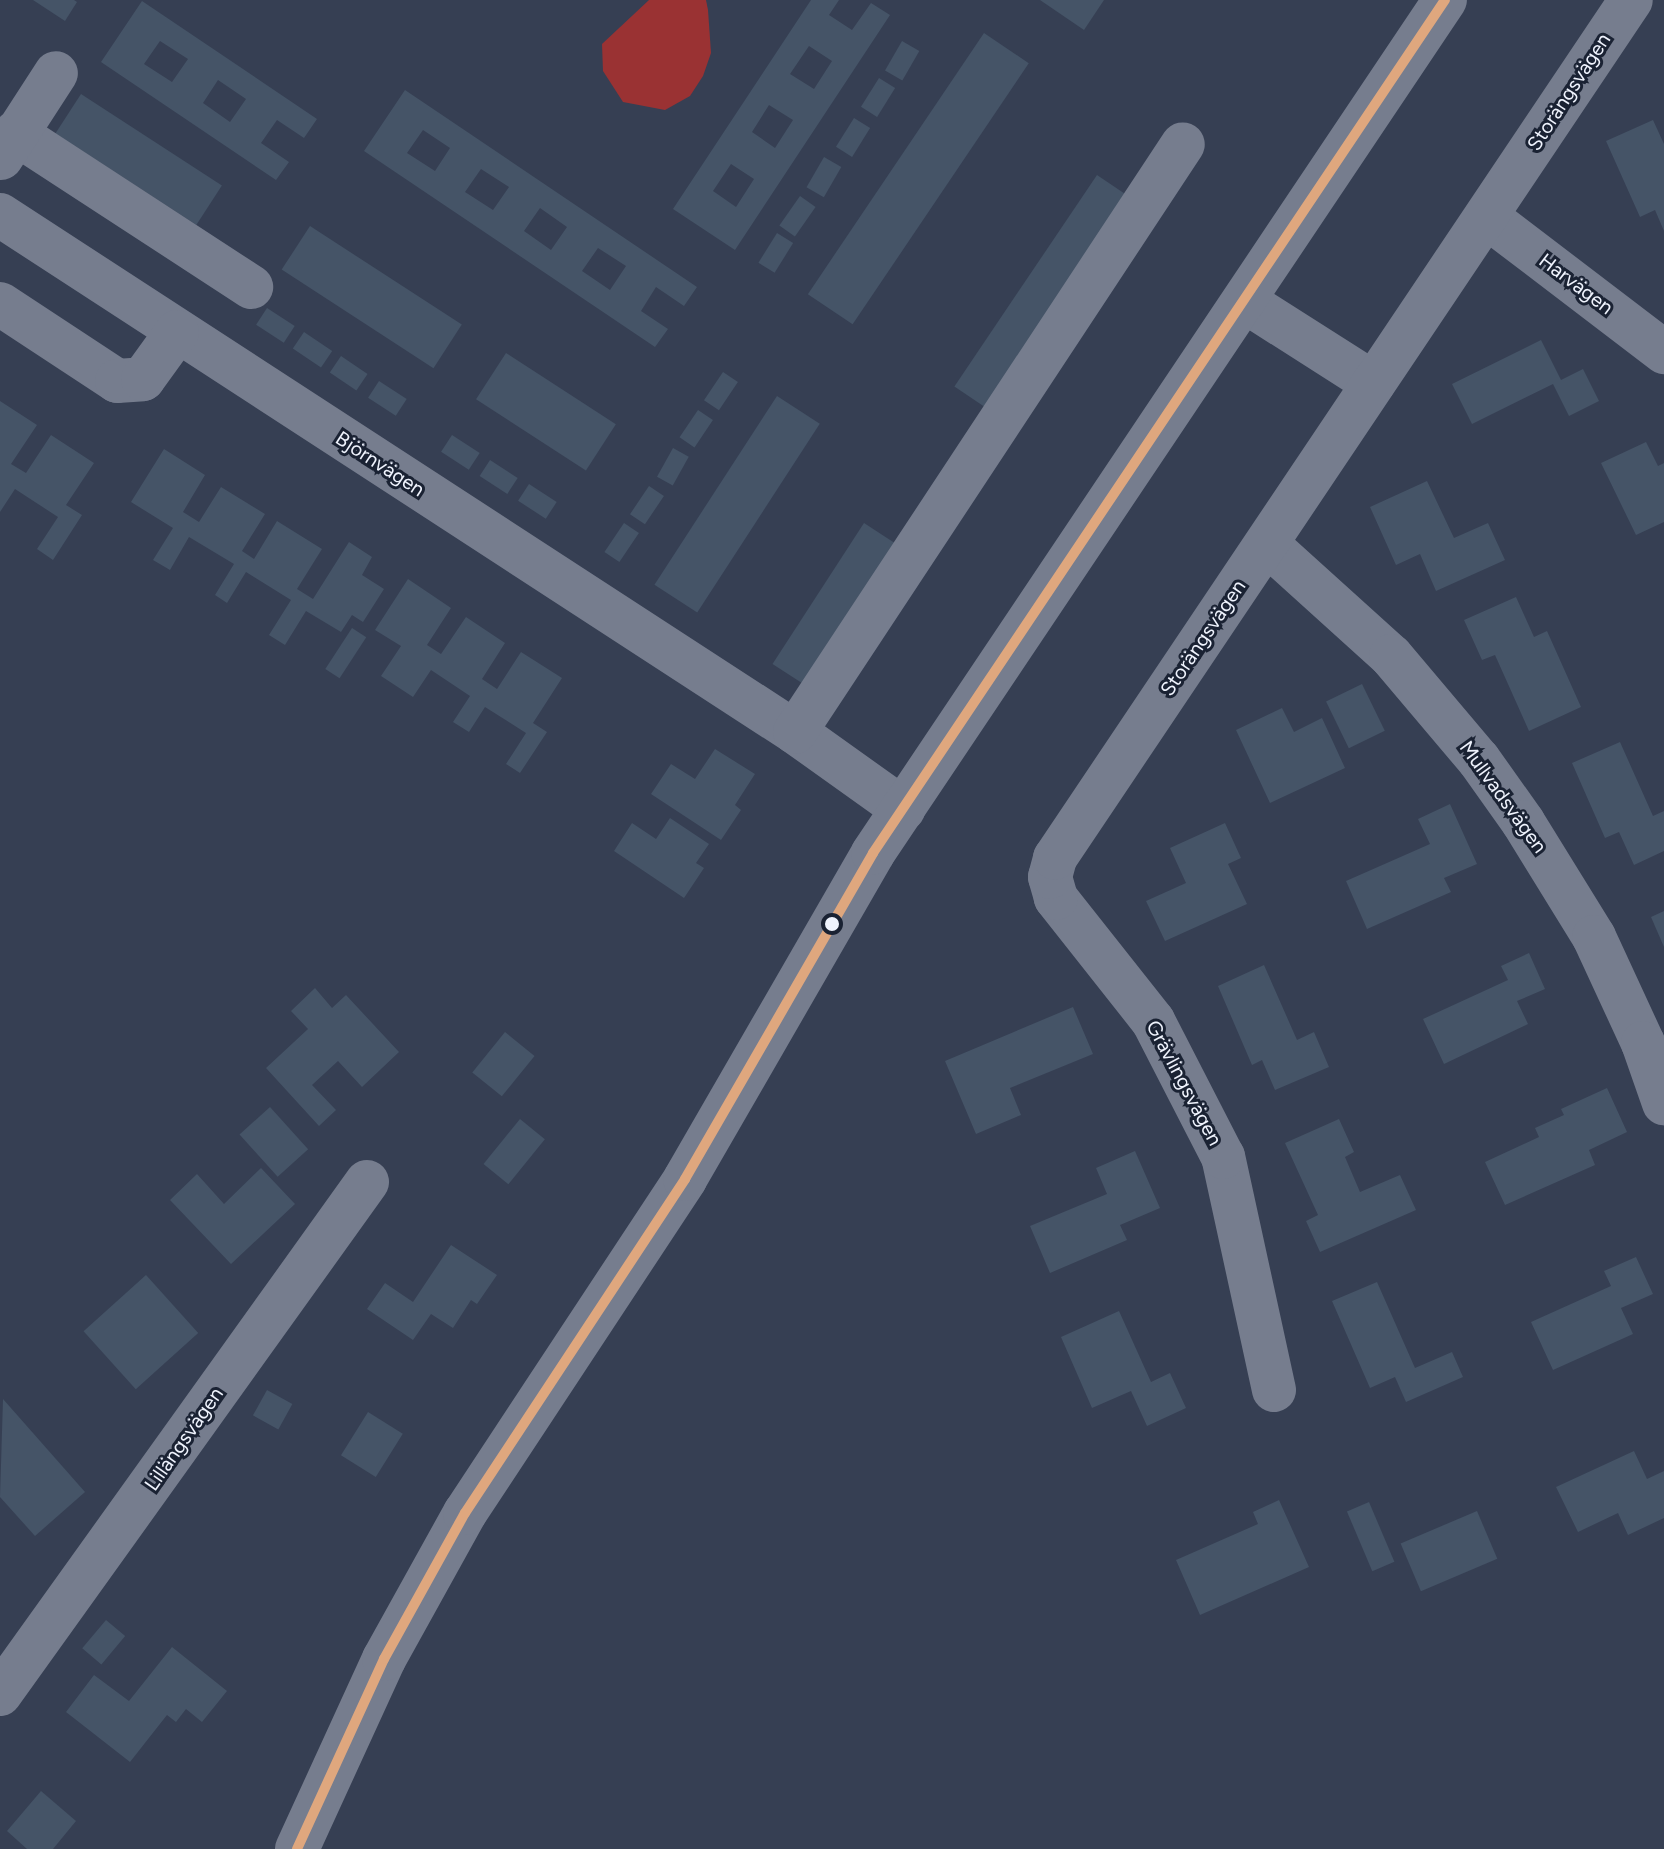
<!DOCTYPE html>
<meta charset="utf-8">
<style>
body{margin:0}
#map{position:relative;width:1664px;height:1849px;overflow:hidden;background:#363f53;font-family:Figtree,sans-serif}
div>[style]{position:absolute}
.green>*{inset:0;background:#9a3233}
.building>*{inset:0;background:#455467;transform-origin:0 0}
.minor>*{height:44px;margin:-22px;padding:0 22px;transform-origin:22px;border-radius:22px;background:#767d8e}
.bus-1>*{height:10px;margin:-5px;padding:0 5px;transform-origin:5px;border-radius:5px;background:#dfa77e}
.dots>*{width:22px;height:22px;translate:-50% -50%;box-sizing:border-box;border:4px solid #1a2233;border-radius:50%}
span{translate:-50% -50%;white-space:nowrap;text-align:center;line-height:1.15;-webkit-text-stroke:6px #1a2233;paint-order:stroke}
.street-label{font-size:20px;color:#eff3fd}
</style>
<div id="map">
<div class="green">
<i style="clip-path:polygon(649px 0,706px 0,708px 10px,711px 53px,703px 76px,690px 96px,665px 110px,623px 102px,603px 71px,602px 44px)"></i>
</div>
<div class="building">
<i style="clip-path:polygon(33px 0,74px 0,77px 2px,65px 21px)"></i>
<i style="clip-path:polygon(evenodd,811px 0,839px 0,829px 15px,852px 30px,871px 3px,890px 15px,735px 250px,673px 209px,811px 0,809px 46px,832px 61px,814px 89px,790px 74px,809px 46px,811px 0,769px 105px,793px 120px,775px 148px,752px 132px,769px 105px,811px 0,731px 164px,754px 179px,736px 207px,713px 191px,731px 164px)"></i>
<i style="clip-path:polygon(1040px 0,1104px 0,1084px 30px)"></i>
<i style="clip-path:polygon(evenodd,142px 1px,317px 119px,304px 138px,277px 120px,261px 143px,289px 162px,276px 180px,101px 62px,142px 1px,160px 41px,188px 59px,172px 82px,144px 64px,160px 41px,142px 1px,218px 80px,246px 99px,230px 122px,203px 103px,218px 80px)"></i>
<i style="left:984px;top:33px;width:54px;height:315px;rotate:34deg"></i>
<i style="left:902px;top:41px;width:20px;height:34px;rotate:30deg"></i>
<i style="left:879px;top:78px;width:19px;height:34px;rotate:32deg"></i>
<i style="clip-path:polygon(evenodd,405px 90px,697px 287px,684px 306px,656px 287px,641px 311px,668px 329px,655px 347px,364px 151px,405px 90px,423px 130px,450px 148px,435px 171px,407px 153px,423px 130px,405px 90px,481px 169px,509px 187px,493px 210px,465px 192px,481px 169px,405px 90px,540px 208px,567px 227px,551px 250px,524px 231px,540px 208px,405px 90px,598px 248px,626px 266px,610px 290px,582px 271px,598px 248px)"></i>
<i style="left:81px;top:94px;width:168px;height:47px;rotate:33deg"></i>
<i style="left:854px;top:118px;width:19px;height:34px;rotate:32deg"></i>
<i style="clip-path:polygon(1653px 120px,1664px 144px,1664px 231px,1655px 210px,1640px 217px,1606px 141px)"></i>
<i style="left:824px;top:157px;width:20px;height:35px;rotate:30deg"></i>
<i style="left:1097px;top:175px;width:47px;height:255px;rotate:34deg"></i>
<i style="left:800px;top:196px;width:19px;height:36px;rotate:35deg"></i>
<i style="left:310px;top:226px;width:181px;height:52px;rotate:33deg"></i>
<i style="left:777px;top:233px;width:19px;height:35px;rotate:32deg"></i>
<i style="left:267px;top:308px;width:33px;height:20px;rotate:33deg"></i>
<i style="left:304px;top:332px;width:34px;height:20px;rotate:34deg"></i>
<i style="clip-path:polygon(1541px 340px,1561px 380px,1583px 369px,1599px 401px,1569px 416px,1553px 384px,1472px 424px,1452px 384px)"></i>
<i style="left:506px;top:353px;width:131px;height:55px;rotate:33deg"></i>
<i style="left:341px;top:356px;width:32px;height:20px;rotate:34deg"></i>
<i style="left:723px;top:372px;width:18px;height:34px;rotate:34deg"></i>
<i style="left:379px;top:381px;width:33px;height:20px;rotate:33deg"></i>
<i style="left:777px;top:396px;width:51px;height:225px;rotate:33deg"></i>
<i style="clip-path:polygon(0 401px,37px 425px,11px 464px,26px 473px,51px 435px,94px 463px,66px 505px,82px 515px,53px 560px,37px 549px,58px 517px,15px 489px,0 512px)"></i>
<i style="left:698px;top:410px;width:18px;height:33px;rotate:34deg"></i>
<i style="left:452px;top:435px;width:33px;height:20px;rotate:33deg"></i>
<i style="clip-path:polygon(1646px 442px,1658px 466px,1664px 463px,1664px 522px,1636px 535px,1601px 463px)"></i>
<i style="left:673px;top:448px;width:18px;height:33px;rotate:29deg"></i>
<i style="clip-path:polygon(164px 449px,205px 475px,183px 512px,199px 522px,221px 487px,265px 514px,242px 551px,254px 559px,277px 521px,322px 549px,297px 589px,313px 599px,349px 542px,372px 557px,362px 575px,384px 589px,363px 622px,352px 615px,341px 632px,306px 611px,285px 645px,269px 635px,291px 600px,246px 572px,227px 603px,215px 595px,234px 564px,189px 537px,170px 570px,153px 560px,173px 528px,131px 502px)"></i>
<i style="left:490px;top:460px;width:33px;height:19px;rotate:33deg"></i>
<i style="clip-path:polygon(1427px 481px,1454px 538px,1488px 523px,1505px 560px,1436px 591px,1420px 554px,1396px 565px,1370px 507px)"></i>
<i style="left:529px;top:484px;width:33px;height:20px;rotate:33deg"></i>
<i style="left:649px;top:486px;width:18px;height:34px;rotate:34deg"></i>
<i style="left:624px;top:523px;width:18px;height:35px;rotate:34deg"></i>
<i style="left:864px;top:523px;width:48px;height:168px;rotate:33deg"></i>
<i style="clip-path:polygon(408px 579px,451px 608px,427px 645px,441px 654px,466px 617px,505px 643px,482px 679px,497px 689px,521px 652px,562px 678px,533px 723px,547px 732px,520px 773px,506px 764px,526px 733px,485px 707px,469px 732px,453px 722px,470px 696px,431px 670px,413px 697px,381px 676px,401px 646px,375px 630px)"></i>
<i style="clip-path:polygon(1516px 597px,1534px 637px,1547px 631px,1581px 707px,1529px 731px,1495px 655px,1482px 660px,1464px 620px)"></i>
<i style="left:352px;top:628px;width:17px;height:49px;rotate:33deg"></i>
<i style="left:1362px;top:684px;width:52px;height:40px;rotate:64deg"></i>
<i style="clip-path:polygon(1282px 708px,1294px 732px,1322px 718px,1345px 768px,1270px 803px,1236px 730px)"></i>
<i style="clip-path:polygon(1620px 742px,1653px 816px,1664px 811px,1664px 851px,1634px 865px,1619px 832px,1605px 838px,1572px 763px)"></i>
<i style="clip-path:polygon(715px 749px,755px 774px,735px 805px,741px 810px,721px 840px,651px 794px,671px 764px,695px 779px)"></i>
<i style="clip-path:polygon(1450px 804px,1477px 864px,1444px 878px,1451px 892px,1367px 929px,1346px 881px,1430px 844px,1418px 819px)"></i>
<i style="clip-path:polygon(670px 818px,709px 844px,696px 863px,704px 868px,684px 898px,614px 851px,632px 823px,656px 839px)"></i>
<i style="clip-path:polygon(1225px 823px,1241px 858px,1228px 864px,1247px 904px,1165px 941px,1146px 901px,1186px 883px,1170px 848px)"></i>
<i style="clip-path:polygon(1664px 911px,1664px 947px,1651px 917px)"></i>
<i style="clip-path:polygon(1529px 953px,1545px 989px,1517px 1001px,1528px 1024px,1444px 1064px,1423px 1019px,1508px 980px,1501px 966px)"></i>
<i style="clip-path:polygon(1264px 965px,1297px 1040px,1314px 1032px,1329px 1067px,1275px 1090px,1262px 1060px,1252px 1065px,1218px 986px)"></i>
<i style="clip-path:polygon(315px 988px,332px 1008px,346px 995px,399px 1052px,362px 1087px,338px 1061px,312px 1085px,336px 1110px,319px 1126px,266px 1068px,308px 1029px,291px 1011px)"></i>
<i style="clip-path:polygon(1073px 1007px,1093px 1054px,1010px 1088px,1021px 1115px,976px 1134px,945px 1061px)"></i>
<i style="left:505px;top:1032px;width:38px;height:52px;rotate:39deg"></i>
<i style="clip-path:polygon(1607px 1088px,1627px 1132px,1589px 1150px,1595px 1165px,1505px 1205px,1485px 1162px,1539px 1137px,1535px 1128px,1564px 1115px,1561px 1109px)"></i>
<i style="left:270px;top:1107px;width:57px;height:41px;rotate:48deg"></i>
<i style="left:520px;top:1119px;width:32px;height:58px;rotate:39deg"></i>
<i style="clip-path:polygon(1339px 1119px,1354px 1152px,1345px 1157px,1360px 1192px,1400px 1175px,1416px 1210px,1320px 1252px,1306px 1221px,1318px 1215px,1285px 1143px)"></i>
<i style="clip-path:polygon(1135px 1151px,1160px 1208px,1120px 1225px,1127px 1240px,1050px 1273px,1030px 1226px,1107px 1194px,1096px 1168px)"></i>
<i style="clip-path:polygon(261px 1168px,295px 1204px,231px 1264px,170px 1200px,197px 1174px,224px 1204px)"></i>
<i style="clip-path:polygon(451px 1245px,497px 1275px,477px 1304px,471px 1300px,453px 1328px,431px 1314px,413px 1340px,367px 1309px,385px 1283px,413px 1302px)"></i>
<i style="clip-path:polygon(1636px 1257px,1653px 1294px,1621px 1308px,1633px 1334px,1553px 1370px,1531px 1322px,1611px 1286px,1604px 1271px)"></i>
<i style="left:146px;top:1275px;width:78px;height:84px;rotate:48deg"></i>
<i style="clip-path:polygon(1377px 1282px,1415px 1368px,1452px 1352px,1463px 1377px,1406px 1402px,1395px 1377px,1370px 1388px,1332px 1301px)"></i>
<i style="clip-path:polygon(1119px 1311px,1151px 1382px,1170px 1373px,1186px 1408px,1147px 1426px,1131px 1391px,1092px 1408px,1061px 1337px)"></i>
<i style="left:267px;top:1390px;width:29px;height:29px;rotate:29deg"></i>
<i style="clip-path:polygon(3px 1399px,85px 1492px,35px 1536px,0 1497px)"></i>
<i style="left:368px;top:1412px;width:41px;height:51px;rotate:32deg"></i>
<i style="clip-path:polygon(1634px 1451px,1647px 1479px,1664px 1471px,1664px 1518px,1628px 1535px,1618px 1513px,1578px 1532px,1556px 1487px)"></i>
<i style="clip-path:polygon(1279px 1500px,1309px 1567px,1200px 1615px,1176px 1560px,1258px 1524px,1253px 1512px)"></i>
<i style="left:1369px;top:1502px;width:65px;height:24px;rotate:67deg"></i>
<i style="left:1477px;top:1511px;width:52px;height:83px;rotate:67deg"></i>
<i style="left:106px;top:1620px;width:25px;height:37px;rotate:40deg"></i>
<i style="clip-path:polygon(172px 1647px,227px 1691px,202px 1722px,186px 1709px,176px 1722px,167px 1715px,130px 1762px,66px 1712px,94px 1675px,129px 1701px)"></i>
<i style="clip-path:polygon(41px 1791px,76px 1821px,53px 1849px,27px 1849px,7px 1831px)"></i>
</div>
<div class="minor">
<i style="left:15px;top:133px;width:282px;rotate:33.1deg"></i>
<i style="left:1px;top:158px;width:101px;rotate:-57.1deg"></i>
<i style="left:0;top:215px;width:948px;rotate:33.04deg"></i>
<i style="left:795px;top:732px;width:133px;rotate:35.5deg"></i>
<i style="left:1487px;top:217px;width:223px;rotate:37.3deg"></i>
<i style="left:1246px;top:302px;width:151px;rotate:32.5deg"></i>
<i style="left:0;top:304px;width:140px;rotate:33.3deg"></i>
<i style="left:117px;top:381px;width:26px;rotate:-4deg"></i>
<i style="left:143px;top:379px;width:58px;rotate:-54.1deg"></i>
<i style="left:1267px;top:544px;width:167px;rotate:42.1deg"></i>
<i style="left:1391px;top:656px;width:136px;rotate:49.8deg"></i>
<i style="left:1479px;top:760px;width:76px;rotate:54.6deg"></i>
<i style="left:1523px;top:822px;width:135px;rotate:58.3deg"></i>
<i style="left:1594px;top:937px;width:117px;rotate:65.2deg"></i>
<i style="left:1643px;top:1043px;width:64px;rotate:70.7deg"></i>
<i style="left:795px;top:732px;width:704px;rotate:-56.58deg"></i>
<i style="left:1274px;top:1390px;width:239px;rotate:-102.3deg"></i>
<i style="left:1223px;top:1157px;width:153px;rotate:-117.2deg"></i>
<i style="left:1153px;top:1021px;width:157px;rotate:-128.3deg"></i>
<i style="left:1056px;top:898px;width:22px;rotate:-106deg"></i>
<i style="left:1050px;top:877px;width:20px;rotate:-75deg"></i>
<i style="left:1055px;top:858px;width:1033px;rotate:-56.13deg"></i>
<i style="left:0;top:1694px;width:630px;rotate:-54.37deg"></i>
<i style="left:297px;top:1849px;width:209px;rotate:-65.4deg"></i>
<i style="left:384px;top:1659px;width:167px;rotate:-61deg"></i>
<i style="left:465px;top:1513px;width:400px;rotate:-56.6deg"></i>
<i style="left:685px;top:1179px;width:376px;rotate:-60deg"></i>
<i style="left:873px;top:853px;width:1027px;rotate:-56.16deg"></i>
</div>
<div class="bus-1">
<i style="left:297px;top:1849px;width:209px;rotate:-65.4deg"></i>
<i style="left:384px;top:1659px;width:167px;rotate:-61deg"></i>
<i style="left:465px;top:1513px;width:400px;rotate:-56.6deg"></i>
<i style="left:685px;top:1179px;width:376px;rotate:-60deg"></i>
<i style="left:873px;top:853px;width:1027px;rotate:-56.16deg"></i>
</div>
<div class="dots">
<i style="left:832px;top:924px;background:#eff3fd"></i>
</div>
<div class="street-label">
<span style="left:1569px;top:92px;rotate:-57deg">Storängsvägen</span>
<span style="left:1576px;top:284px;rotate:37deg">Harvägen</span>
<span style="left:380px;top:464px;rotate:33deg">Björnvägen</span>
<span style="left:1203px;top:638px;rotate:-56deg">Storängsvägen</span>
<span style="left:1503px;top:797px;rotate:54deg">Mullvadsvägen</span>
<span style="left:1184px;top:1083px;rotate:62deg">Grävlingsvägen</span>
<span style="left:184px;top:1439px;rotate:-55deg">Lillängsvägen</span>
</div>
</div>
